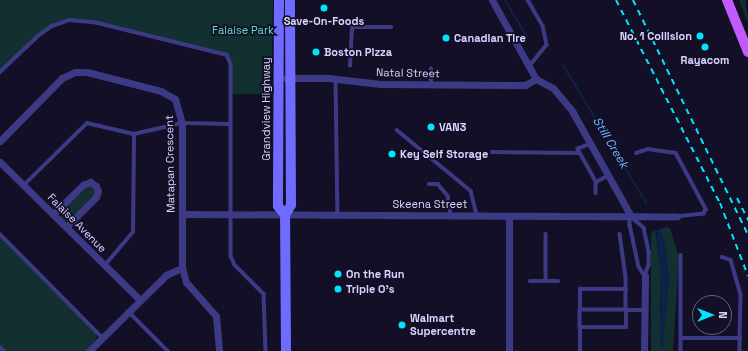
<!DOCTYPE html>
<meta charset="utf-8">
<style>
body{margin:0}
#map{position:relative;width:748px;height:351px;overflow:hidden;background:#130f26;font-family:"Space Grotesk",sans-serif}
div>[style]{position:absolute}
.green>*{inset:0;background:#12302f}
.water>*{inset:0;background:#0c2248}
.stream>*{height:2px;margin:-1px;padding:0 1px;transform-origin:1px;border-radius:1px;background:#0c2248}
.lane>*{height:3.5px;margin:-1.75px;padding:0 1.75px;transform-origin:1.75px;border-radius:1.75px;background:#3d3a85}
.street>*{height:7px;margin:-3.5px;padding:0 3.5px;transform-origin:3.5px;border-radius:3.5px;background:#3d3a85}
.secondary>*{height:10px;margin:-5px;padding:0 5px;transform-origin:5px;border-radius:5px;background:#6f6bff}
.primary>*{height:10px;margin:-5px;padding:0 5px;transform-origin:5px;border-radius:5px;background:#c25bff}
.rail>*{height:2px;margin-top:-1px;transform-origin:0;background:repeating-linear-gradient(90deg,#00e5ff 0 6px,transparent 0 11px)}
.dots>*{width:11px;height:11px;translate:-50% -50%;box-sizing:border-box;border:2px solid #130f26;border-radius:50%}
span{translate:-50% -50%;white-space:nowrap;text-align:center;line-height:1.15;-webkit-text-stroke:3.5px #130f26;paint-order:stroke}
.poi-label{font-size:11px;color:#d9d4ff;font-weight:700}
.right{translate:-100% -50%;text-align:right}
.left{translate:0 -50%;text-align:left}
.park-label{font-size:11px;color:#5fe0c0}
.street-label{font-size:11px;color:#d9d4ff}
.water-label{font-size:12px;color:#62b6ff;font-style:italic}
.north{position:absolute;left:692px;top:295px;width:40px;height:40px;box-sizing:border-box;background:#130f26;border:1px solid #625e7d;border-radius:50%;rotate:90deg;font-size:11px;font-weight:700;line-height:16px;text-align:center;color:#d9d4ff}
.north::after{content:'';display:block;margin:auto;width:14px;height:18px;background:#00e5ff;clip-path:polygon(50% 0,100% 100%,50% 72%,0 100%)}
</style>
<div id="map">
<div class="green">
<i style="clip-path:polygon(0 0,273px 0,271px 94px,230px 94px,231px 64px,227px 55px,94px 22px,76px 20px,52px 26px,0 72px)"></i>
<i style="clip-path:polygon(739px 0,745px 0,748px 22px,747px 21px)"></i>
<i style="clip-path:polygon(89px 186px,95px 188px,95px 194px,68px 221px,64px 221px,60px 217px,61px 211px)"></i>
<i style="clip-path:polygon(667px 227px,670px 228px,679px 257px,673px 351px,651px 351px,651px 234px,655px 229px,661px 270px,660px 319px,667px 300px,669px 279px,665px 243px,660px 229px)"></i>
<i style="clip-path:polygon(0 234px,96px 330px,97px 338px,86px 351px,5px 351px,0 346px)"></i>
</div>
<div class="water">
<i style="clip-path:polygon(660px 229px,665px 243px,669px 279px,663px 347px,660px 347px,661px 270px,656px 230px)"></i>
</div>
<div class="stream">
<i style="left:505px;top:0;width:43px;rotate:59.3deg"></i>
<i style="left:563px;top:65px;width:162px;rotate:58.9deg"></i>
</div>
<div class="lane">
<i style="left:528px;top:0;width:30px;rotate:60deg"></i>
<i style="left:543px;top:26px;width:19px;rotate:78deg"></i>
<i style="left:547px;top:45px;width:27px;rotate:129deg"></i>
<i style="left:350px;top:66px;width:39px;rotate:-87deg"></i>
<i style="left:352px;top:27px;width:39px"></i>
<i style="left:0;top:72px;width:52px;rotate:-43.5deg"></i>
<i style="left:38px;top:36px;width:17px;rotate:-36deg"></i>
<i style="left:52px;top:26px;width:18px;rotate:-19deg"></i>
<i style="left:69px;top:20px;width:25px;rotate:5deg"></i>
<i style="left:94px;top:22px;width:137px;rotate:13.9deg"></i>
<i style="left:227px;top:55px;width:10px;rotate:66deg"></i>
<i style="left:231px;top:64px;width:192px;rotate:90deg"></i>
<i style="left:231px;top:256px;width:10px;rotate:66deg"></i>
<i style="left:235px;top:265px;width:41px;rotate:45deg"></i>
<i style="left:264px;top:294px;width:57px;rotate:88deg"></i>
<i style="left:336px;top:79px;width:136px;rotate:89.2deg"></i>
<i style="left:431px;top:84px;width:15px;rotate:-90deg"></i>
<i style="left:397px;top:130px;width:96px;rotate:39.5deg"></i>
<i style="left:471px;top:191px;width:25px;rotate:76deg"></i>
<i style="left:591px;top:144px;width:14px;rotate:159deg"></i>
<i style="left:578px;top:149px;width:38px;rotate:61deg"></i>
<i style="left:596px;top:182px;width:11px;rotate:90deg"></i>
<i style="left:492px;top:152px;width:87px;rotate:0.7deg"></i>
<i style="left:636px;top:153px;width:13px;rotate:-18deg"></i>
<i style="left:648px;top:149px;width:28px;rotate:8deg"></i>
<i style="left:676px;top:153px;width:64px;rotate:61.8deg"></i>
<i style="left:706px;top:209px;width:5px;rotate:112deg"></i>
<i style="left:704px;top:214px;width:27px;rotate:174deg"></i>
<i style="left:596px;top:182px;width:15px;rotate:-28deg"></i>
<i style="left:429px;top:184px;width:9px"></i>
<i style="left:438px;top:184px;width:16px;rotate:50deg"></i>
<i style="left:448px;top:196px;width:19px;rotate:81deg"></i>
<i style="left:24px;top:185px;width:88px;rotate:-44.5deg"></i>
<i style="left:87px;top:123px;width:48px;rotate:13.2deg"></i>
<i style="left:134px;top:134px;width:49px;rotate:-12.9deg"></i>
<i style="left:182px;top:123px;width:48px;rotate:1.2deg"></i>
<i style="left:630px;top:217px;width:8px;rotate:90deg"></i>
<i style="left:630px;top:225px;width:43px;rotate:77.9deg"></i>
<i style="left:639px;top:267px;width:11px;rotate:56deg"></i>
<i style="left:633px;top:218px;width:15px;rotate:42deg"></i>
<i style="left:644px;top:228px;width:25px;rotate:78deg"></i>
<i style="left:649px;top:252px;width:13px;rotate:90deg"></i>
<i style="left:649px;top:265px;width:12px;rotate:110deg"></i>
<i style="left:0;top:234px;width:146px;rotate:45.3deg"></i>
<i style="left:546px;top:234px;width:47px;rotate:90deg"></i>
<i style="left:620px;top:234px;width:43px;rotate:82.1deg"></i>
<i style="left:626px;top:277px;width:33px;rotate:90deg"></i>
<i style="left:626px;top:310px;width:46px;rotate:180deg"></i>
<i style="left:580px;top:310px;width:21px;rotate:-90deg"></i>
<i style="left:580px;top:289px;width:46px"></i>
<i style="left:681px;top:255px;width:96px;rotate:90deg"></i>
<i style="left:722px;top:257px;width:9px;rotate:18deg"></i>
<i style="left:731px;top:260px;width:36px;rotate:74deg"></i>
<i style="left:741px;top:295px;width:43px;rotate:91.3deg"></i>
<i style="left:105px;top:265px;width:43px;rotate:-49.7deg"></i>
<i style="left:133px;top:232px;width:98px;rotate:-89.4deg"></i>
<i style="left:530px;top:281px;width:28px"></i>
<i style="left:580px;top:310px;width:17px;rotate:90deg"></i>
<i style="left:128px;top:311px;width:57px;rotate:45deg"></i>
<i style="left:681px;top:338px;width:59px"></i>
<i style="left:740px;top:338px;width:13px;rotate:90deg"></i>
<i style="left:0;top:347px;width:6px;rotate:45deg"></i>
<i style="left:580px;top:351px;width:24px;rotate:-90deg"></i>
<i style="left:580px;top:327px;width:46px"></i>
<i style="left:626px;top:327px;width:17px;rotate:-90deg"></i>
<i style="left:626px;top:310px;width:18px"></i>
</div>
<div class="street">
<i style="left:492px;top:0;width:90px;rotate:60.9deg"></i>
<i style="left:536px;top:79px;width:19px;rotate:28deg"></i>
<i style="left:553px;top:88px;width:30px;rotate:50deg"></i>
<i style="left:572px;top:111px;width:120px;rotate:60.7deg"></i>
<i style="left:286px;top:78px;width:42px"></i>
<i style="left:328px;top:78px;width:53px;rotate:6.5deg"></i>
<i style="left:381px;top:84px;width:144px;rotate:0.4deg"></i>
<i style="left:525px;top:85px;width:13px;rotate:-29deg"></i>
<i style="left:0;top:141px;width:88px;rotate:-45.5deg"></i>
<i style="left:62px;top:78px;width:14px;rotate:-25deg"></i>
<i style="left:75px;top:72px;width:12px"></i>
<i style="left:87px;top:72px;width:76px;rotate:14.4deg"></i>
<i style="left:161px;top:91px;width:16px;rotate:30deg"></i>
<i style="left:175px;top:99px;width:25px;rotate:74deg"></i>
<i style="left:182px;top:123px;width:145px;rotate:90deg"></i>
<i style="left:182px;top:268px;width:15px;rotate:74deg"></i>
<i style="left:186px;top:282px;width:45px;rotate:48.6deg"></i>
<i style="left:216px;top:316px;width:35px;rotate:85deg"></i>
<i style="left:0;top:162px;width:197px;rotate:44.6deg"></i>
<i style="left:53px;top:214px;width:42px;rotate:-44deg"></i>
<i style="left:83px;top:185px;width:8px;rotate:-23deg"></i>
<i style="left:90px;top:182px;width:7px;rotate:34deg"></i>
<i style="left:96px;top:186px;width:5px;rotate:68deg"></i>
<i style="left:98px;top:191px;width:6px;rotate:108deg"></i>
<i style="left:96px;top:197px;width:42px;rotate:135deg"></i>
<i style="left:182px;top:214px;width:495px;rotate:0.3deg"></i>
<i style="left:509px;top:216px;width:135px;rotate:90deg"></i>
<i style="left:89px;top:351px;width:108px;rotate:-44.6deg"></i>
<i style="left:166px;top:275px;width:17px;rotate:-24deg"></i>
<i style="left:644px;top:351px;width:75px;rotate:-89.2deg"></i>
</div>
<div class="secondary">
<i style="left:279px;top:0;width:206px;rotate:90.3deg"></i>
<i style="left:278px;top:206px;width:11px;rotate:52deg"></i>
<i style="left:286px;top:351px;width:136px;rotate:-90.4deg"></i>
<i style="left:285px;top:215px;width:12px;rotate:-59deg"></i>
<i style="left:291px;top:205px;width:205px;rotate:-90.3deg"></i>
</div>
<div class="primary">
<i style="left:727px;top:0;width:56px;rotate:68deg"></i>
</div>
<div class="rail">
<i style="left:616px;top:0;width:228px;rotate:62.9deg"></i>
<i style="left:720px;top:203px;width:78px;rotate:69deg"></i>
<i style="left:633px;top:0;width:262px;rotate:63.9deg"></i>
<i style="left:737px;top:198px;width:25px;rotate:63deg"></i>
</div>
<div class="dots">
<i style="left:324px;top:8px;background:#00e5ff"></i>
<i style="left:700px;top:36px;background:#00e5ff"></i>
<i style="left:446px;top:38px;background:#00e5ff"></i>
<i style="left:705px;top:47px;background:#00e5ff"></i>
<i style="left:316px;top:52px;background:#00e5ff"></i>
<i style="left:431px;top:127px;background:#00e5ff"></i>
<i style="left:392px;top:154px;background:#00e5ff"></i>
<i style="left:338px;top:274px;background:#00e5ff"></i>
<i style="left:338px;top:289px;background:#00e5ff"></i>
<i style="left:402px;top:325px;background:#00e5ff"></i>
</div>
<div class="poi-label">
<span style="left:324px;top:21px">Save-On-Foods</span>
<span class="right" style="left:692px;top:36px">No. 1 Collision</span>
<span class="left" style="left:454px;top:38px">Canadian Tire</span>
<span class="left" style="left:324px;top:52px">Boston Pizza</span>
<span style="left:705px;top:60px">Rayacom</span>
<span class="left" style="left:439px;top:127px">VAN3</span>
<span class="left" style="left:400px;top:154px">Key Self Storage</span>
<span class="left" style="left:346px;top:274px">On the Run</span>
<span class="left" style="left:346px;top:289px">Triple O’s</span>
<span class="left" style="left:410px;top:325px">Walmart<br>Supercentre</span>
</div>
<div class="park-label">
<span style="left:243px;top:30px">Falaise Park</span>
</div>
<div class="street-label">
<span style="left:408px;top:73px;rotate:1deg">Natal Street</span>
<span style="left:266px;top:109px;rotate:-90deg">Grandview Highway</span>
<span style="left:170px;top:164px;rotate:-91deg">Matapan Crescent</span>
<span style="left:430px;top:204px">Skeena Street</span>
<span style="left:77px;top:223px;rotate:45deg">Falaise Avenue</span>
</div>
<div class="water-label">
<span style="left:610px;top:143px;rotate:59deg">Still Creek</span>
</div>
<div class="north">N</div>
</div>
